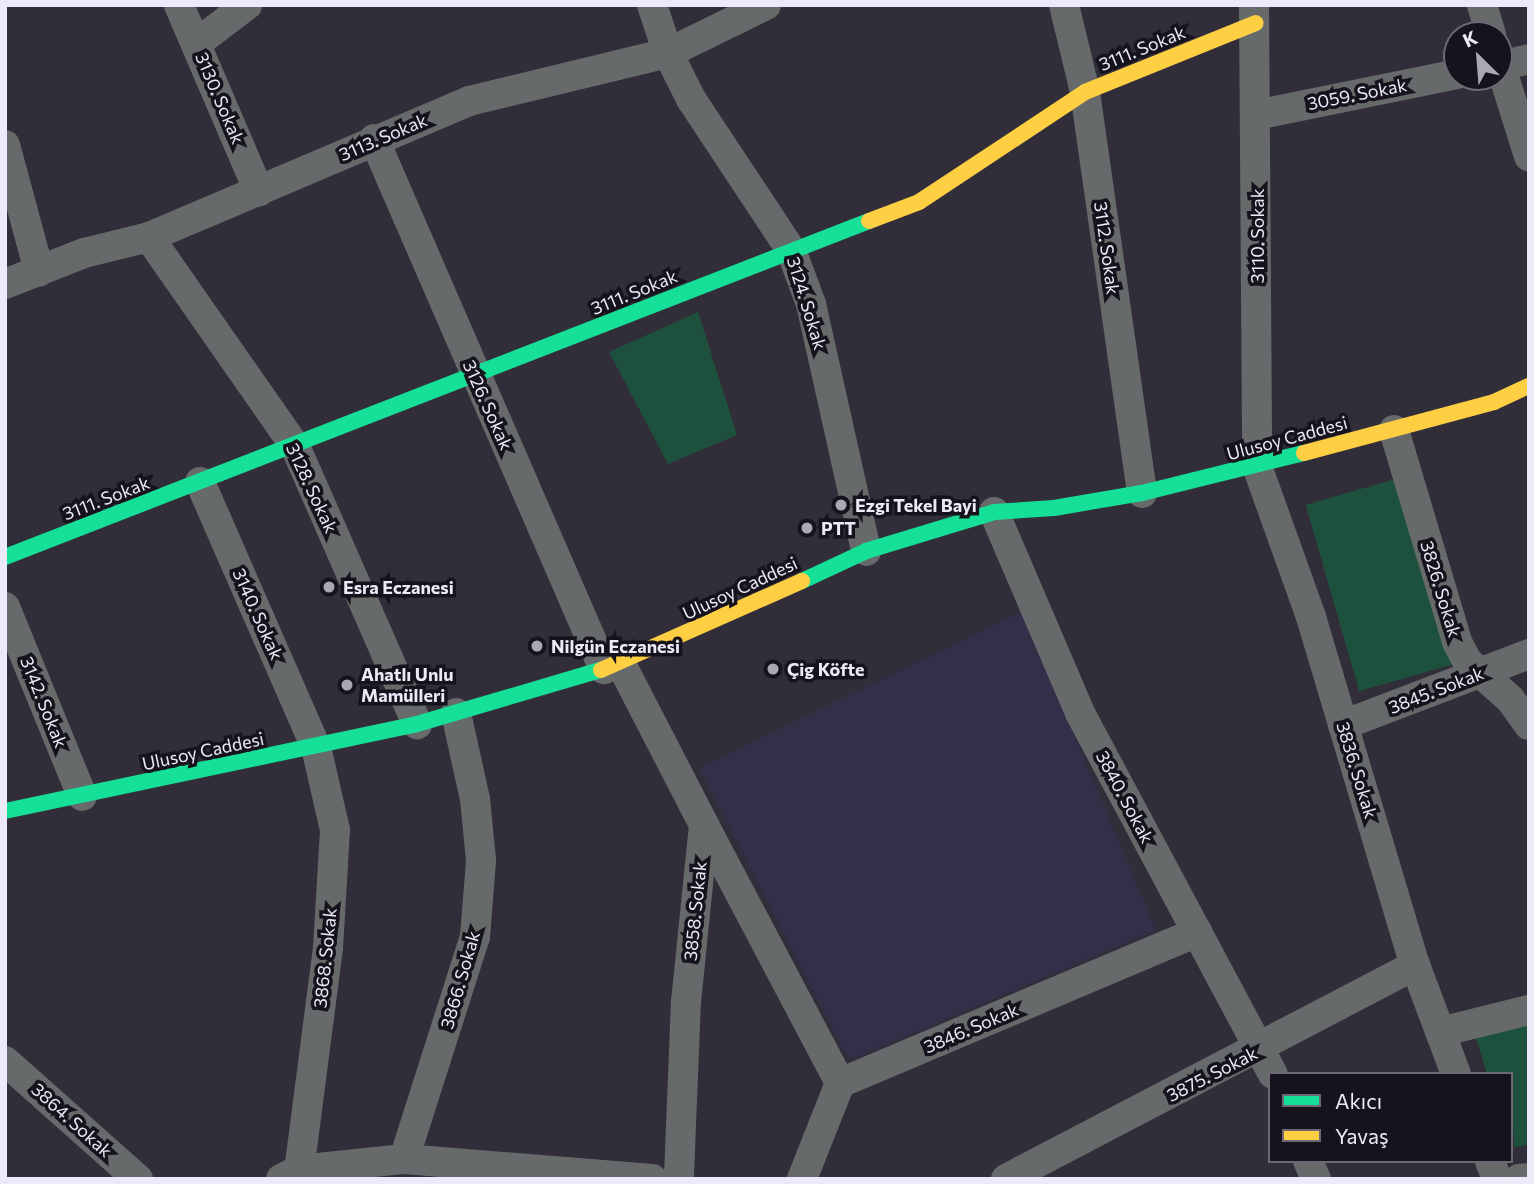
<!DOCTYPE html>
<meta charset="utf-8">
<style>
body{margin:0}
#map{position:relative;width:1534px;height:1184px;overflow:hidden;background:#312e3a;font-family:Commissioner,sans-serif}
div>[style]{position:absolute}
.built>*{inset:0;background:#352e49}
.green>*{inset:0;background:#1e513d;transform-origin:0 0}
.street>*{height:30px;margin:-15px;padding:0 15px;transform-origin:15px;border-radius:15px;background:#676a6a}
.fast>*{height:16px;margin:-8px;padding:0 8px;transform-origin:8px;border-radius:8px;background:#16e098}
.slow>*{height:16px;margin:-8px;padding:0 8px;transform-origin:8px;border-radius:8px;background:#ffcf43}
.dots>*{width:19px;height:19px;translate:-50% -50%;box-sizing:border-box;border:4px solid #16131d;border-radius:50%}
span{translate:-50% -50%;white-space:nowrap;text-align:center;line-height:1.15;-webkit-text-stroke:7px #16131d;paint-order:stroke}
.street-label{font-size:18px;color:#ece9f8}
.poi-label{font-size:18px;color:#ece9f8;font-weight:700}
.left{translate:0 -50%;text-align:left}
.frame{position:absolute;inset:0;border:7px solid #ece9f8;pointer-events:none}
.legend{position:absolute;left:1268px;top:1072px;width:245px;height:91px;box-sizing:border-box;background:#16131d;border:2px solid #6c6975;margin:0;padding:9px 12px;list-style:none;font-size:21px;color:#ece9f8}
.legend li{display:flex;align-items:center;gap:14px;height:35px}
.legend b{width:35px;border:2px solid #6c6975}
.north{position:absolute;left:1443px;top:21px;width:70px;height:70px;box-sizing:border-box;background:#16131d;border:2px solid #6c6975;border-radius:50%;rotate:335deg;font-size:19px;font-weight:700;line-height:28px;text-align:center;color:#ece9f8}
.north::after{content:'';display:block;margin:auto;width:24px;height:32px;background:#aba8b6;clip-path:polygon(50% 0,100% 100%,50% 72%,0 100%)}
</style>
<div id="map">
<div class="built">
<i style="clip-path:polygon(1022px 611px,1156px 930px,855px 1058px,846px 1055px,699px 768px)"></i>
</div>
<div class="green">
<i style="clip-path:polygon(698px 312px,737px 435px,668px 464px,609px 352px)"></i>
<i style="left:1399px;top:478px;width:194px;height:97px;rotate:74deg"></i>
<i style="clip-path:polygon(1529px 1024px,1529px 1145px,1514px 1147px,1511px 1074px,1487px 1074px,1476px 1038px)"></i>
</div>
<div class="street">
<i style="left:179px;top:5px;width:203px;rotate:66.8deg"></i>
<i style="left:652px;top:5px;width:51px;rotate:71.6deg"></i>
<i style="left:668px;top:53px;width:51px;rotate:63.4deg"></i>
<i style="left:691px;top:99px;width:181px;rotate:56.5deg"></i>
<i style="left:791px;top:250px;width:58px;rotate:69.7deg"></i>
<i style="left:811px;top:304px;width:253px;rotate:77.4deg"></i>
<i style="left:1064px;top:5px;width:89px;rotate:76.4deg"></i>
<i style="left:1085px;top:92px;width:405px;rotate:81.9deg"></i>
<i style="left:1254px;top:5px;width:461px;rotate:89.6deg"></i>
<i style="left:1257px;top:466px;width:160px;rotate:70.3deg"></i>
<i style="left:1311px;top:617px;width:363px;rotate:73.4deg"></i>
<i style="left:1415px;top:965px;width:116px;rotate:69.4deg"></i>
<i style="left:1482px;top:5px;width:31px;rotate:73deg"></i>
<i style="left:197px;top:43px;width:63px;rotate:-37.2deg"></i>
<i style="left:1499px;top:61px;width:100px;rotate:72.5deg"></i>
<i style="left:1499px;top:66px;width:31px;rotate:-13deg"></i>
<i style="left:1256px;top:115px;width:205px;rotate:-11.5deg"></i>
<i style="left:374px;top:139px;width:578px;rotate:66.54deg"></i>
<i style="left:5px;top:145px;width:131px;rotate:74.9deg"></i>
<i style="left:149px;top:237px;width:255px;rotate:55.1deg"></i>
<i style="left:295px;top:446px;width:304px;rotate:66.3deg"></i>
<i style="left:5px;top:284px;width:85px;rotate:-21.4deg"></i>
<i style="left:84px;top:253px;width:67px;rotate:-13.8deg"></i>
<i style="left:149px;top:237px;width:348px;rotate:-23deg"></i>
<i style="left:469px;top:101px;width:205px;rotate:-13.6deg"></i>
<i style="left:668px;top:53px;width:109px;rotate:-26.1deg"></i>
<i style="left:1394px;top:430px;width:221px;rotate:73.4deg"></i>
<i style="left:1457px;top:642px;width:21px;rotate:62deg"></i>
<i style="left:1467px;top:661px;width:57px;rotate:41.5deg"></i>
<i style="left:1510px;top:699px;width:32px;rotate:54deg"></i>
<i style="left:200px;top:482px;width:289px;rotate:66.4deg"></i>
<i style="left:316px;top:747px;width:85px;rotate:77.1deg"></i>
<i style="left:335px;top:830px;width:118px;rotate:93.4deg"></i>
<i style="left:328px;top:948px;width:224px;rotate:97.4deg"></i>
<i style="left:994px;top:512px;width:219px;rotate:66.8deg"></i>
<i style="left:1080px;top:713px;width:409px;rotate:61.9deg"></i>
<i style="left:5px;top:607px;width:204px;rotate:67.8deg"></i>
<i style="left:621px;top:664px;width:181px;rotate:62.7deg"></i>
<i style="left:704px;top:825px;width:177px;rotate:95.8deg"></i>
<i style="left:686px;top:1001px;width:178px;rotate:92.3deg"></i>
<i style="left:1343px;top:725px;width:199px;rotate:-20.9deg"></i>
<i style="left:704px;top:825px;width:292px;rotate:62.2deg"></i>
<i style="left:1440px;top:1032px;width:92px;rotate:-13.9deg"></i>
<i style="left:5px;top:1061px;width:178px;rotate:41.6deg"></i>
<i style="left:404px;top:1159px;width:233px;rotate:-72.3deg"></i>
<i style="left:475px;top:937px;width:77px;rotate:-85.5deg"></i>
<i style="left:481px;top:860px;width:61px;rotate:-95.6deg"></i>
<i style="left:475px;top:799px;width:88px;rotate:-102.5deg"></i>
<i style="left:1308px;top:1161px;width:20px;rotate:66deg"></i>
<i style="left:1490px;top:1161px;width:19px;rotate:69deg"></i>
<i style="left:281px;top:1179px;width:20px;rotate:-27deg"></i>
<i style="left:299px;top:1170px;width:106px;rotate:-6deg"></i>
<i style="left:404px;top:1159px;width:249px;rotate:4.6deg"></i>
<i style="left:802px;top:1179px;width:103px;rotate:-68.4deg"></i>
<i style="left:840px;top:1083px;width:388px;rotate:-22.9deg"></i>
<i style="left:1006px;top:1179px;width:462px;rotate:-27.6deg"></i>
<i style="left:1519px;top:1179px;width:10px;rotate:-6deg"></i>
</div>
<div class="fast">
<i style="left:5px;top:557px;width:927px;rotate:-21.25deg"></i>
<i style="left:802px;top:581px;width:71px;rotate:-25.1deg"></i>
<i style="left:866px;top:551px;width:134px;rotate:-16.9deg"></i>
<i style="left:994px;top:512px;width:60px;rotate:-3.8deg"></i>
<i style="left:1054px;top:508px;width:89px;rotate:-9.7deg"></i>
<i style="left:1142px;top:493px;width:167px;rotate:-13.9deg"></i>
<i style="left:5px;top:811px;width:421px;rotate:-11.9deg"></i>
<i style="left:417px;top:724px;width:192px;rotate:-16.4deg"></i>
</div>
<div class="slow">
<i style="left:869px;top:221px;width:53px;rotate:-20.8deg"></i>
<i style="left:919px;top:202px;width:199px;rotate:-33.5deg"></i>
<i style="left:1085px;top:92px;width:184px;rotate:-22deg"></i>
<i style="left:1304px;top:453px;width:197px;rotate:-15deg"></i>
<i style="left:1494px;top:402px;width:38px;rotate:-25deg"></i>
<i style="left:601px;top:670px;width:220px;rotate:-23.9deg"></i>
</div>
<div class="dots">
<i style="left:841px;top:505px;background:#aba8b6"></i>
<i style="left:807px;top:528px;background:#aba8b6"></i>
<i style="left:329px;top:587px;background:#aba8b6"></i>
<i style="left:537px;top:646px;background:#aba8b6"></i>
<i style="left:773px;top:669px;background:#aba8b6"></i>
<i style="left:347px;top:685px;background:#aba8b6"></i>
</div>
<div class="street-label">
<span style="left:1142px;top:48px;rotate:-22deg">3111. Sokak</span>
<span style="left:1357px;top:94px;rotate:-11deg">3059. Sokak</span>
<span style="left:220px;top:98px;rotate:67deg">3130. Sokak</span>
<span style="left:383px;top:137px;rotate:-23deg">3113. Sokak</span>
<span style="left:1257px;top:236px;rotate:-90deg">3110. Sokak</span>
<span style="left:1107px;top:248px;rotate:82deg">3112. Sokak</span>
<span style="left:634px;top:292px;rotate:-22deg">3111. Sokak</span>
<span style="left:807px;top:303px;rotate:73deg">3124. Sokak</span>
<span style="left:488px;top:405px;rotate:66deg">3126. Sokak</span>
<span style="left:1287px;top:438px;rotate:-15deg">Ulusoy Caddesi</span>
<span style="left:312px;top:488px;rotate:65deg">3128. Sokak</span>
<span style="left:106px;top:498px;rotate:-21deg">3111. Sokak</span>
<span style="left:740px;top:588px;rotate:-25deg">Ulusoy Caddesi</span>
<span style="left:1441px;top:589px;rotate:73deg">3826. Sokak</span>
<span style="left:258px;top:614px;rotate:66deg">3140. Sokak</span>
<span style="left:1436px;top:690px;rotate:-21deg">3845. Sokak</span>
<span style="left:44px;top:702px;rotate:68deg">3142. Sokak</span>
<span style="left:203px;top:751px;rotate:-12deg">Ulusoy Caddesi</span>
<span style="left:1357px;top:770px;rotate:73deg">3836. Sokak</span>
<span style="left:1125px;top:797px;rotate:62deg">3840. Sokak</span>
<span style="left:695px;top:911px;rotate:-84deg">3858. Sokak</span>
<span style="left:325px;top:958px;rotate:-84deg">3868. Sokak</span>
<span style="left:460px;top:980px;rotate:-74deg">3866. Sokak</span>
<span style="left:971px;top:1028px;rotate:-23deg">3846. Sokak</span>
<span style="left:1212px;top:1074px;rotate:-27deg">3875. Sokak</span>
<span style="left:72px;top:1120px;rotate:42deg">3864. Sokak</span>
</div>
<div class="poi-label">
<span class="left" style="left:855px;top:505px">Ezgi Tekel Bayi</span>
<span class="left" style="left:821px;top:528px">PTT</span>
<span class="left" style="left:343px;top:587px">Esra Eczanesi</span>
<span class="left" style="left:551px;top:646px">Nilgün Eczanesi</span>
<span class="left" style="left:787px;top:669px">Çig Köfte</span>
<span class="left" style="left:361px;top:685px">Ahatlı Unlu<br>Mamülleri</span>
</div>
<div class="frame"></div>
<ul class="legend">
<li><b style="height:9px;background:#16e098"></b>Akıcı</li>
<li><b style="height:9px;background:#ffcf43"></b>Yavaş</li>
</ul>
<div class="north">K</div>
</div>
